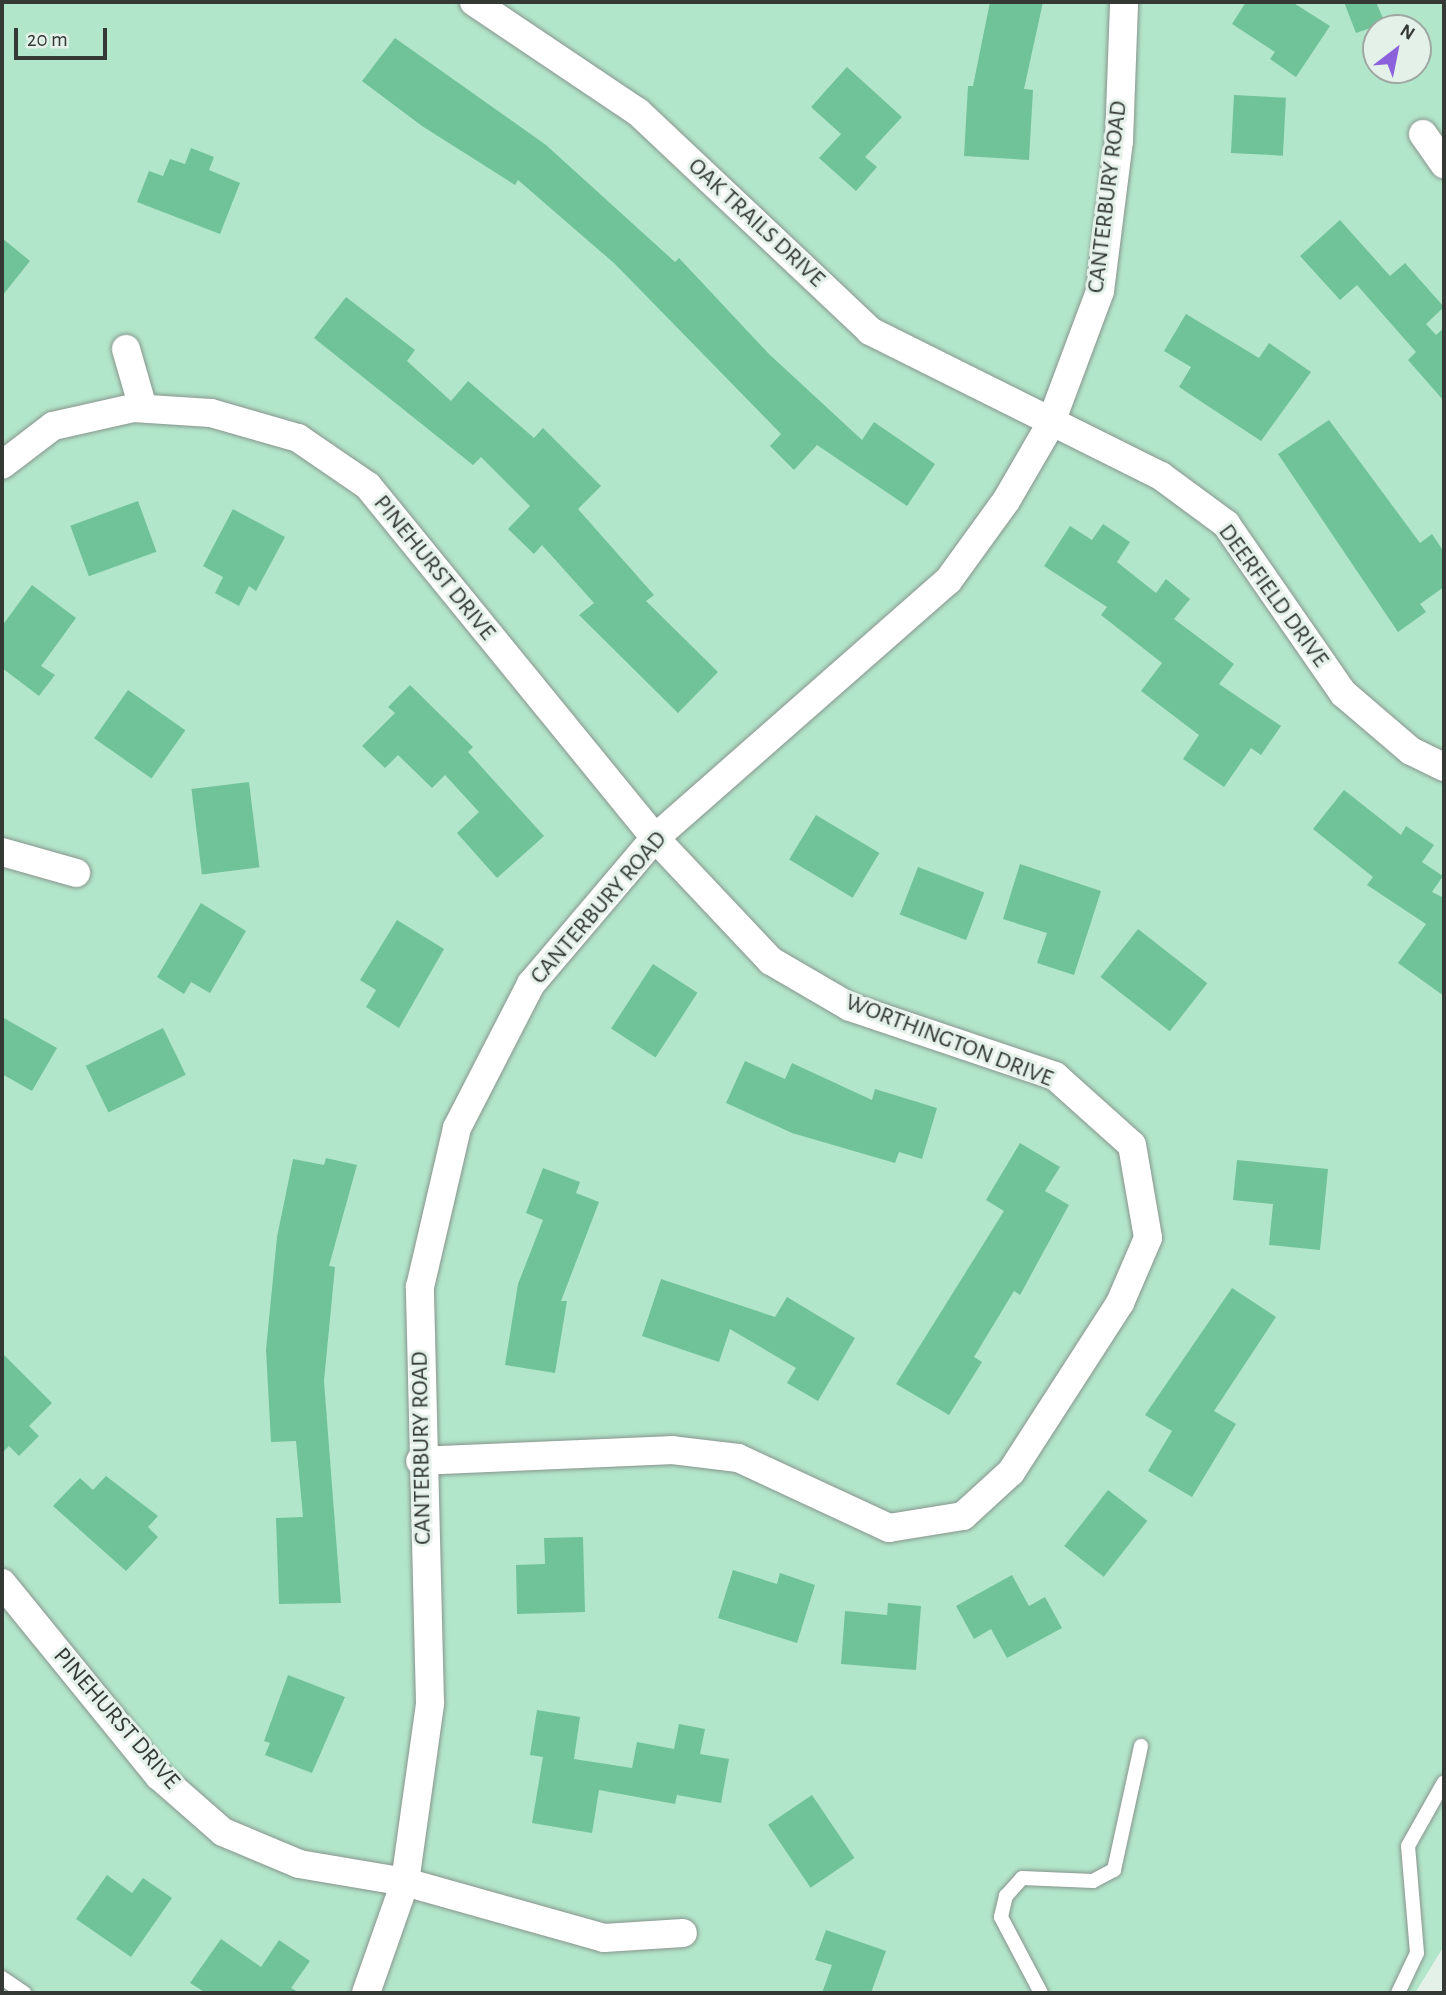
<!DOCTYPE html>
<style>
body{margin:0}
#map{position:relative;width:1446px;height:1995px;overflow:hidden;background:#e4f1e9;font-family:"Alegreya Sans",sans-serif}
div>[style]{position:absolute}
.green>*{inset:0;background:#b2e6ca}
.building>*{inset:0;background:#70c299;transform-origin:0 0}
.roads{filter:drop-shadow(0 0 2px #88948e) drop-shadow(0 0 2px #88948e)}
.service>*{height:14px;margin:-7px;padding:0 7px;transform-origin:7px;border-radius:7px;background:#fff}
.minor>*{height:28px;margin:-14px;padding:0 14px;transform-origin:14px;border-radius:14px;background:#fff}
span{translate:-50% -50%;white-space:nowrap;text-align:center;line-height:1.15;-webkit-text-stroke:6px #e4f1e9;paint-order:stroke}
.street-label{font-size:24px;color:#343936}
.frame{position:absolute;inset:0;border:4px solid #343936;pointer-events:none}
.north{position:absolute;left:1362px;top:14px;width:70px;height:70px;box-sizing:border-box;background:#e4f1e9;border:2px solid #9ea7a1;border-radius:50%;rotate:32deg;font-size:19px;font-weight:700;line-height:28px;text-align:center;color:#343936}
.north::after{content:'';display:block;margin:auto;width:24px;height:32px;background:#8c61dc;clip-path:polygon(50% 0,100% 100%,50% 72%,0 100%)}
.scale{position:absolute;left:14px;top:28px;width:93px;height:32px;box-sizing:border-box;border:4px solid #343936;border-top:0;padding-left:9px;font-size:21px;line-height:24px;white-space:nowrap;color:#343936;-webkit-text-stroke:5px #e4f1e9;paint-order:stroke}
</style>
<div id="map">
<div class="green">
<i style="clip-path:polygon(evenodd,2px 2px,1444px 2px,1444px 1946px,1415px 1993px,2px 1993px,2px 2px,1376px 28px,1418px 28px,1418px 70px,1376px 70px,1376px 28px)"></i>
</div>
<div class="building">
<i style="clip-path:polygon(990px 2px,1043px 2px,1024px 89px,1033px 90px,1029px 160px,964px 156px,968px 86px,973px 86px)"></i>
<i style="clip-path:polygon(1246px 2px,1292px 2px,1330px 26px,1296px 77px,1270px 59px,1275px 52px,1232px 24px)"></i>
<i style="clip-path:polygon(1344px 2px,1376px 2px,1385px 23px,1356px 33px)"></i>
<i style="clip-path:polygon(395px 38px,546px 145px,675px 262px,679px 258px,769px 354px,862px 440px,874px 422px,935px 464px,907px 506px,817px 445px,794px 470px,770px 446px,781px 434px,615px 264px,518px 180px,515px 185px,422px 126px,362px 81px)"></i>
<i style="clip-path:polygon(847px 67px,902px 117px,865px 157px,877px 167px,856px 191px,819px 158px,841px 134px,811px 107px)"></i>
<i style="left:1234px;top:95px;width:52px;height:58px;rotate:3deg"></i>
<i style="clip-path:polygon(191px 148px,214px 157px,209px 170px,240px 183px,220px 234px,137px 202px,149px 171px,163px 176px,170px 159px,185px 164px)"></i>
<i style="clip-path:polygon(1340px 220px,1390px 276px,1405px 263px,1444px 307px,1426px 324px,1436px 335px,1444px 328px,1444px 401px,1408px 360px,1416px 352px,1357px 285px,1340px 300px,1300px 256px)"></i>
<i style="clip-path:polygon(2px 238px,30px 261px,2px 296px)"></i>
<i style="clip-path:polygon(346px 297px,415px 350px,407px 361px,451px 401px,468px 381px,534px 438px,543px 428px,601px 486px,578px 509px,654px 595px,646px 601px,718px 672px,678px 713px,579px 615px,594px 603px,542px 545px,534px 554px,508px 529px,530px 506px,481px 457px,473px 465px,314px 338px)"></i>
<i style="clip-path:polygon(1186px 314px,1259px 358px,1269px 343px,1311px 372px,1261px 441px,1179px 387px,1191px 367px,1164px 351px)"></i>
<i style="clip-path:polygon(1329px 420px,1420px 543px,1432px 534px,1444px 552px,1444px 587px,1420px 604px,1426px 612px,1398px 632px,1278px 454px)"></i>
<i style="left:138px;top:501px;width:54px;height:72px;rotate:70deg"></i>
<i style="clip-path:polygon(233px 509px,285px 537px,256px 591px,249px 586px,239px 606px,215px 593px,223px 577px,203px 566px)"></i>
<i style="clip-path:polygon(1103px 524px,1130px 542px,1117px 562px,1156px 593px,1166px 579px,1190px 599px,1174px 619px,1234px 664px,1219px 684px,1281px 726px,1261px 755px,1251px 748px,1224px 787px,1183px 759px,1199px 735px,1141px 691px,1162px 663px,1101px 615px,1107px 607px,1044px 566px,1070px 526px,1092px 540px)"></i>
<i style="clip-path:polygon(32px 585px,76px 618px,41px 666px,55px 675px,39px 696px,2px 668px,2px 626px)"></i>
<i style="clip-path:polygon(410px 685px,473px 747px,468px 752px,544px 836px,497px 878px,457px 833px,479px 812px,445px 775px,432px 788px,398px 755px,385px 768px,362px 746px,395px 713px,388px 707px)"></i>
<i style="left:128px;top:690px;width:70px;height:59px;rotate:35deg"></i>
<i style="left:249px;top:782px;width:86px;height:58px;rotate:83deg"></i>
<i style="clip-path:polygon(1344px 790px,1401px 835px,1406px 826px,1434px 845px,1422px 862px,1443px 876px,1432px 892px,1444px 898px,1444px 996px,1398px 963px,1426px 924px,1367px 885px,1373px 877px,1313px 829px)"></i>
<i style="left:816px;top:815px;width:74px;height:52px;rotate:31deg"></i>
<i style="clip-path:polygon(1020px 864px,1101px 891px,1074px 975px,1037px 963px,1047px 933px,1003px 919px)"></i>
<i style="left:918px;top:867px;width:71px;height:51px;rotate:21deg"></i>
<i style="clip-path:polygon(201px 903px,246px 931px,210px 993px,191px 982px,184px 994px,157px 977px)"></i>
<i style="clip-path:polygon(397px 920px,444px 949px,399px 1028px,366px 1007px,376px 990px,360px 980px)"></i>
<i style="left:1138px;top:929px;width:88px;height:61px;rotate:38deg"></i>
<i style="left:653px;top:964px;width:53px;height:77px;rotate:33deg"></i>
<i style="clip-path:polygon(2px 1017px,57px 1048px,32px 1091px,2px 1074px)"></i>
<i style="left:163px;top:1028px;width:52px;height:86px;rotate:64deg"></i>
<i style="clip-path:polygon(745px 1061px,785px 1079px,792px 1063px,872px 1100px,875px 1089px,937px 1108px,922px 1159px,899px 1152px,895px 1163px,792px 1133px,726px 1103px)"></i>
<i style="clip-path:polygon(1020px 1143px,1060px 1167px,1045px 1191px,1069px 1205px,1020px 1295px,1014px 1291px,974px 1357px,982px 1362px,949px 1415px,896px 1384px,1004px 1211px,986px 1200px)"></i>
<i style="clip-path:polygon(326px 1158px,357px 1165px,329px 1266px,335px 1267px,324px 1381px,341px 1603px,279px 1604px,276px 1518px,303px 1517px,296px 1441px,271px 1442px,266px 1350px,277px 1237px,293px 1159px,324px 1165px)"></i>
<i style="clip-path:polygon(1237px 1160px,1328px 1169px,1320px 1250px,1269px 1245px,1273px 1204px,1233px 1200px)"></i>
<i style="clip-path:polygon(543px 1168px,580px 1182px,576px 1193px,599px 1202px,561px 1301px,567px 1301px,555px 1373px,505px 1365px,518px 1284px,543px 1220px,526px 1213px)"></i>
<i style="clip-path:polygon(661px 1279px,775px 1317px,787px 1297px,855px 1338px,818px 1401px,787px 1383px,796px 1368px,730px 1329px,719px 1362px,642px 1336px)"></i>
<i style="clip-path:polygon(1232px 1288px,1276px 1317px,1214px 1411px,1236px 1424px,1192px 1497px,1148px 1471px,1172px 1431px,1145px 1415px)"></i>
<i style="clip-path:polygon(2px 1353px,52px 1403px,29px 1426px,39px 1436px,19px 1456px,9px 1446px,2px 1453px)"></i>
<i style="clip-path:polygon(106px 1476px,158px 1516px,148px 1527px,158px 1537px,126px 1571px,53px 1506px,80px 1478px,93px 1490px)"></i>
<i style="left:1108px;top:1490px;width:50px;height:71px;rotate:38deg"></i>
<i style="clip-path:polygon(583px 1537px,585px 1612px,517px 1614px,516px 1565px,545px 1564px,544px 1538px)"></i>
<i style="clip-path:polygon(733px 1570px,777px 1584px,780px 1573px,815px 1585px,797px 1643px,718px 1618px)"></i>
<i style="clip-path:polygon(1012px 1575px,1029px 1606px,1045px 1597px,1062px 1628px,1007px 1658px,991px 1629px,974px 1639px,956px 1606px)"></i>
<i style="clip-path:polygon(888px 1603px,921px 1606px,916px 1670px,841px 1664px,845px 1611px,887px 1615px)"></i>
<i style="clip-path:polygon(288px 1675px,345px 1697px,312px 1773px,265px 1755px,270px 1743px,264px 1741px)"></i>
<i style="clip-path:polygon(537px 1710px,580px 1717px,574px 1759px,632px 1768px,637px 1742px,674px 1749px,679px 1724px,705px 1729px,700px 1754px,729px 1759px,721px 1803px,677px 1795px,675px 1804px,599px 1790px,592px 1833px,532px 1823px,543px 1757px,530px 1755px)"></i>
<i style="left:812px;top:1795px;width:76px;height:53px;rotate:56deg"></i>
<i style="clip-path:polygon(107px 1875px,132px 1893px,143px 1878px,172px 1898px,131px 1957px,76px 1919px)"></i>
<i style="clip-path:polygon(826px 1930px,886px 1951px,871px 1993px,822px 1993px,832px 1965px,815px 1960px)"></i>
<i style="clip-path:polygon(221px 1939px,261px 1967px,279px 1940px,310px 1961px,291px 1988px,300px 1993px,206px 1993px,190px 1983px)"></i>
</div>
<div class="roads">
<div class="service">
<i style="left:2px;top:1978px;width:27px;rotate:34deg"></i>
<i style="left:1041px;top:1993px;width:86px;rotate:-117.8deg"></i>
<i style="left:1001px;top:1917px;width:22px;rotate:-77deg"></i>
<i style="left:1006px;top:1896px;width:24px;rotate:-48deg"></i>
<i style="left:1022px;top:1878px;width:71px;rotate:2.4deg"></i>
<i style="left:1093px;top:1881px;width:24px;rotate:-28deg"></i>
<i style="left:1114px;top:1870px;width:127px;rotate:-77.7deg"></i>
<i style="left:1398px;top:1993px;width:44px;rotate:-64.6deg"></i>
<i style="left:1417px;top:1953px;width:107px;rotate:-94.8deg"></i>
<i style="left:1408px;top:1846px;width:73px;rotate:-60.6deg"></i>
</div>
<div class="minor">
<i style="left:474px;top:2px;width:197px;rotate:33.9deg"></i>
<i style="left:638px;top:112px;width:319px;rotate:43.3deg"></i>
<i style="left:870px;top:331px;width:325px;rotate:26.5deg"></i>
<i style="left:1161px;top:476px;width:81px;rotate:36.4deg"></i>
<i style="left:1226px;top:524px;width:206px;rotate:55.3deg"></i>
<i style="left:1343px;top:693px;width:89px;rotate:40.5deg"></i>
<i style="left:1411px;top:751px;width:37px;rotate:26deg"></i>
<i style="left:1423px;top:134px;width:37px;rotate:55deg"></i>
<i style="left:126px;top:349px;width:61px;rotate:73.9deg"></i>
<i style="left:2px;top:465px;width:64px;rotate:-37.4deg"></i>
<i style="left:53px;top:426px;width:82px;rotate:-12.7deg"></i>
<i style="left:133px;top:408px;width:78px;rotate:3.7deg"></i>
<i style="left:211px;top:413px;width:91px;rotate:16deg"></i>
<i style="left:298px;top:438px;width:85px;rotate:34.4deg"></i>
<i style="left:368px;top:486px;width:454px;rotate:50.8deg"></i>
<i style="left:655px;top:838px;width:169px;rotate:46.7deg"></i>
<i style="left:771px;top:961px;width:91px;rotate:30.2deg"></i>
<i style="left:850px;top:1007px;width:216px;rotate:18.6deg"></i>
<i style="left:1055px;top:1076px;width:103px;rotate:41.9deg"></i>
<i style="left:1132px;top:1145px;width:94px;rotate:80.2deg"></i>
<i style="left:1148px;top:1238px;width:71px;rotate:113.3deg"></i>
<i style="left:1120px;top:1303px;width:201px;rotate:122.8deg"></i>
<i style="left:1011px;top:1472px;width:65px;rotate:137.5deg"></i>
<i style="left:963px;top:1516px;width:75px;rotate:170.8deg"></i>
<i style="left:889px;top:1528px;width:166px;rotate:-155.1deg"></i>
<i style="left:738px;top:1458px;width:66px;rotate:-173.1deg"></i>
<i style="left:672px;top:1450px;width:252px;rotate:177.5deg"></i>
<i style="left:2px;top:852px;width:77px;rotate:15.8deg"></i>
<i style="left:2px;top:1583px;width:249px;rotate:50.9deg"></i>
<i style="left:159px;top:1776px;width:85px;rotate:41.2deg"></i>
<i style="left:223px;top:1832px;width:82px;rotate:22.8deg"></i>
<i style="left:299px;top:1864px;width:108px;rotate:9.6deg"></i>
<i style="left:405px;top:1882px;width:207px;rotate:15.7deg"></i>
<i style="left:604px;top:1938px;width:79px;rotate:-3.6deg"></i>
<i style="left:366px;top:1993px;width:118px;rotate:-70.6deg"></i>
<i style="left:405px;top:1882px;width:181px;rotate:-82deg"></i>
<i style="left:430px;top:1703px;width:416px;rotate:-91.4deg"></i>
<i style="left:420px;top:1287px;width:163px;rotate:-76.9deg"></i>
<i style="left:457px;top:1128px;width:162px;rotate:-62.8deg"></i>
<i style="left:531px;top:984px;width:192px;rotate:-49.7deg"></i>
<i style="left:655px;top:838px;width:390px;rotate:-41.3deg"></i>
<i style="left:948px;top:581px;width:99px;rotate:-54.1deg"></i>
<i style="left:1006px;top:501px;width:88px;rotate:-59.9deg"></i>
<i style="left:1050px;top:425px;width:143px;rotate:-69.5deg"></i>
<i style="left:1100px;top:291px;width:151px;rotate:-82.8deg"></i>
<i style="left:1119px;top:141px;width:139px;rotate:-87.9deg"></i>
</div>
</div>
<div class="street-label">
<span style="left:1108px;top:197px;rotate:-83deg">CANTERBURY ROAD</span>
<span style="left:756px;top:223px;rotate:43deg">OAK TRAILS DRIVE</span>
<span style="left:434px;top:568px;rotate:51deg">PINEHURST DRIVE</span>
<span style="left:1273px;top:596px;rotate:54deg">DEERFIELD DRIVE</span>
<span style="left:599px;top:908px;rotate:-49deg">CANTERBURY ROAD</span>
<span style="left:949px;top:1041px;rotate:21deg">WORTHINGTON DRIVE</span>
<span style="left:422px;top:1448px;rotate:-91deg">CANTERBURY ROAD</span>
<span style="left:116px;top:1719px;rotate:49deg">PINEHURST DRIVE</span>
</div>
<div class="frame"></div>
<div class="north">N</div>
<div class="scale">20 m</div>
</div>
